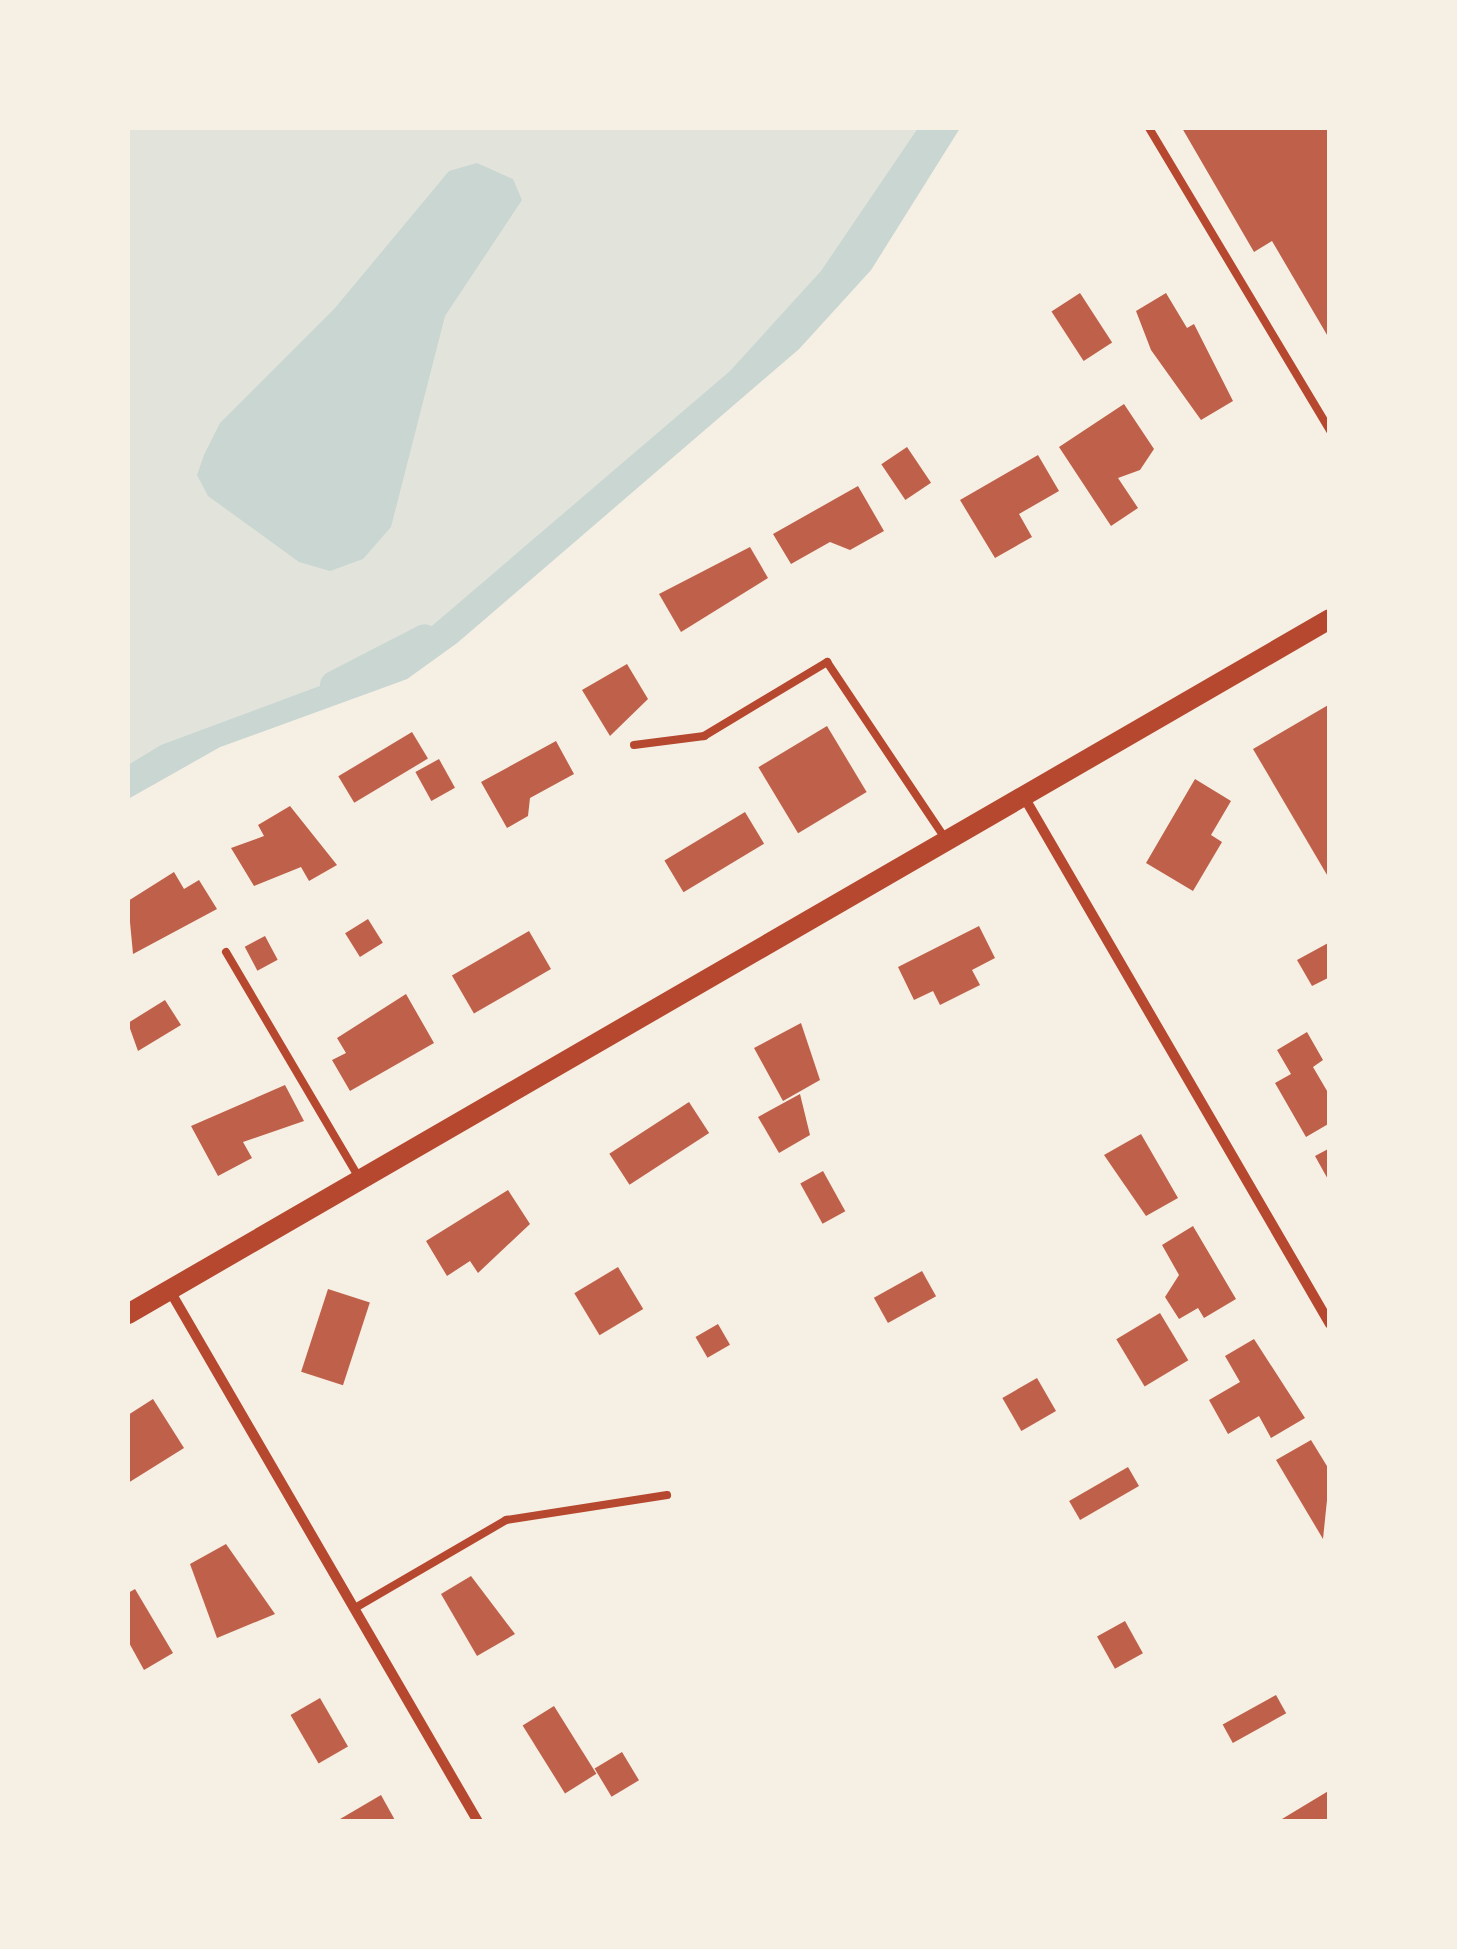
<!DOCTYPE html>
<style>
body{margin:0}
#map{position:relative;width:1457px;height:1949px;overflow:hidden;background:#f6efe4;font-family:Inter,sans-serif}
div>[style]{position:absolute}
.green>*{inset:0;background:#e2e4dc}
.water>*{inset:0;background:#c9d6d2}
.canal>*{height:28px;margin:-14px;padding:0 14px;transform-origin:14px;border-radius:14px;background:#c9d6d2}
.building>*{inset:0;background:#bf614a;transform-origin:0 0}
.service>*{height:8px;margin:-4px;padding:0 4px;transform-origin:4px;border-radius:4px;background:#b5482f}
.minor>*{height:10px;margin:-5px;padding:0 5px;transform-origin:5px;border-radius:5px;background:#b5482f}
.secondary>*{height:20px;margin:-10px;padding:0 10px;transform-origin:10px;border-radius:10px;background:#b5482f}
span{translate:-50% -50%;white-space:nowrap;text-align:center;line-height:1.15;-webkit-text-stroke:8px #f6efe4;paint-order:stroke}
.frame{position:absolute;inset:0;border:130px solid #f6efe4;pointer-events:none}
</style>
<div id="map">
<div class="green">
<i style="clip-path:polygon(128px 128px,960px 128px,871px 270px,799px 349px,457px 643px,407px 679px,220px 747px,128px 799px)"></i>
</div>
<div class="water">
<i style="clip-path:polygon(918px 128px,960px 128px,871px 270px,799px 349px,457px 643px,407px 679px,220px 747px,128px 799px,128px 765px,161px 745px,368px 668px,433px 625px,730px 371px,821px 271px)"></i>
<i style="clip-path:polygon(477px 163px,513px 179px,522px 200px,445px 316px,391px 527px,363px 559px,330px 571px,299px 562px,208px 496px,197px 475px,204px 455px,220px 423px,335px 308px,449px 171px)"></i>
</div>
<div class="canal">
<i style="left:334px;top:685px;width:102px;rotate:-27.3deg"></i>
</div>
<div class="building">
<i style="clip-path:polygon(1182px 128px,1330px 128px,1330px 340px,1272px 241px,1254px 252px)"></i>
<i style="left:1080px;top:293px;width:59px;height:34px;rotate:57deg"></i>
<i style="clip-path:polygon(1166px 293px,1187px 328px,1194px 324px,1233px 401px,1201px 420px,1151px 350px,1136px 311px)"></i>
<i style="clip-path:polygon(1124px 404px,1154px 449px,1140px 470px,1118px 478px,1138px 508px,1111px 526px,1059px 447px)"></i>
<i style="left:907px;top:447px;width:43px;height:31px;rotate:56deg"></i>
<i style="clip-path:polygon(1038px 455px,1059px 491px,1019px 514px,1032px 537px,995px 558px,960px 500px)"></i>
<i style="clip-path:polygon(858px 486px,884px 531px,850px 550px,830px 542px,791px 564px,773px 534px)"></i>
<i style="clip-path:polygon(750px 547px,768px 578px,681px 632px,659px 594px)"></i>
<i style="clip-path:polygon(627px 664px,648px 699px,610px 736px,582px 690px)"></i>
<i style="clip-path:polygon(1330px 704px,1330px 880px,1253px 749px)"></i>
<i style="left:827px;top:726px;width:77px;height:80px;rotate:59deg"></i>
<i style="left:412px;top:732px;width:31px;height:86px;rotate:59deg"></i>
<i style="clip-path:polygon(556px 741px,574px 774px,530px 798px,528px 816px,507px 828px,481px 782px)"></i>
<i style="left:439px;top:759px;width:33px;height:27px;rotate:61deg"></i>
<i style="clip-path:polygon(1195px 779px,1231px 801px,1211px 835px,1222px 842px,1193px 891px,1146px 863px)"></i>
<i style="clip-path:polygon(290px 806px,337px 865px,309px 881px,301px 867px,254px 886px,231px 848px,264px 836px,258px 825px)"></i>
<i style="left:745px;top:812px;width:37px;height:94px;rotate:59deg"></i>
<i style="clip-path:polygon(174px 872px,184px 889px,199px 880px,217px 909px,133px 954px,128px 901px)"></i>
<i style="left:368px;top:919px;width:28px;height:27px;rotate:58deg"></i>
<i style="clip-path:polygon(979px 926px,995px 958px,972px 970px,980px 985px,940px 1005px,933px 991px,914px 1000px,898px 967px)"></i>
<i style="left:529px;top:931px;width:44px;height:89px;rotate:60deg"></i>
<i style="left:265px;top:936px;width:27px;height:23px;rotate:62deg"></i>
<i style="clip-path:polygon(1330px 942px,1330px 977px,1312px 986px,1297px 960px)"></i>
<i style="clip-path:polygon(406px 994px,434px 1043px,350px 1091px,332px 1060px,346px 1053px,337px 1038px)"></i>
<i style="clip-path:polygon(165px 1000px,181px 1025px,138px 1051px,128px 1023px)"></i>
<i style="clip-path:polygon(801px 1023px,820px 1080px,783px 1101px,754px 1048px)"></i>
<i style="clip-path:polygon(1307px 1032px,1323px 1060px,1313px 1067px,1330px 1096px,1330px 1123px,1306px 1137px,1275px 1083px,1291px 1074px,1277px 1050px)"></i>
<i style="clip-path:polygon(285px 1085px,304px 1121px,243px 1142px,252px 1158px,218px 1176px,191px 1126px)"></i>
<i style="clip-path:polygon(800px 1094px,810px 1135px,779px 1153px,758px 1117px)"></i>
<i style="left:689px;top:1102px;width:37px;height:95px;rotate:57deg"></i>
<i style="clip-path:polygon(1141px 1134px,1178px 1198px,1146px 1216px,1104px 1155px)"></i>
<i style="clip-path:polygon(1330px 1148px,1330px 1183px,1315px 1156px)"></i>
<i style="left:823px;top:1171px;width:46px;height:26px;rotate:61deg"></i>
<i style="clip-path:polygon(508px 1190px,530px 1224px,478px 1273px,470px 1261px,447px 1276px,426px 1241px)"></i>
<i style="clip-path:polygon(1193px 1226px,1236px 1299px,1204px 1318px,1198px 1308px,1179px 1319px,1165px 1297px,1179px 1275px,1162px 1245px)"></i>
<i style="left:618px;top:1267px;width:49px;height:51px;rotate:59deg"></i>
<i style="left:922px;top:1271px;width:29px;height:55px;rotate:61deg"></i>
<i style="left:328px;top:1289px;width:44px;height:87px;rotate:18deg"></i>
<i style="left:1160px;top:1313px;width:55px;height:51px;rotate:59deg"></i>
<i style="left:718px;top:1324px;width:24px;height:26px;rotate:60deg"></i>
<i style="clip-path:polygon(1254px 1339px,1305px 1418px,1271px 1438px,1259px 1416px,1228px 1434px,1209px 1400px,1240px 1382px,1225px 1356px)"></i>
<i style="left:1037px;top:1378px;width:38px;height:40px;rotate:60deg"></i>
<i style="clip-path:polygon(153px 1399px,184px 1448px,128px 1483px,128px 1415px)"></i>
<i style="clip-path:polygon(1311px 1440px,1330px 1471px,1323px 1539px,1276px 1460px)"></i>
<i style="left:1128px;top:1467px;width:22px;height:68px;rotate:60deg"></i>
<i style="clip-path:polygon(226px 1544px,275px 1614px,217px 1638px,190px 1564px)"></i>
<i style="clip-path:polygon(471px 1576px,515px 1634px,477px 1656px,441px 1594px)"></i>
<i style="clip-path:polygon(135px 1589px,173px 1653px,144px 1670px,128px 1641px,128px 1593px)"></i>
<i style="left:1125px;top:1621px;width:37px;height:32px;rotate:61deg"></i>
<i style="left:1276px;top:1695px;width:21px;height:61px;rotate:61deg"></i>
<i style="left:320px;top:1698px;width:56px;height:34px;rotate:60deg"></i>
<i style="left:554px;top:1706px;width:80px;height:37px;rotate:58deg"></i>
<i style="left:622px;top:1752px;width:33px;height:32px;rotate:59deg"></i>
<i style="clip-path:polygon(1330px 1790px,1330px 1822px,1277px 1822px)"></i>
<i style="clip-path:polygon(381px 1795px,396px 1822px,335px 1822px)"></i>
</div>
<div class="service">
<i style="left:1149px;top:128px;width:353px;rotate:59.1deg"></i>
<i style="left:634px;top:745px;width:71px;rotate:-7.3deg"></i>
<i style="left:704px;top:736px;width:144px;rotate:-31deg"></i>
<i style="left:827px;top:662px;width:211px;rotate:56.2deg"></i>
<i style="left:226px;top:952px;width:260px;rotate:59.5deg"></i>
<i style="left:355px;top:1608px;width:175px;rotate:-30.2deg"></i>
<i style="left:506px;top:1520px;width:163px;rotate:-8.8deg"></i>
</div>
<div class="minor">
<i style="left:1024px;top:797px;width:609px;rotate:59.86deg"></i>
<i style="left:170px;top:1291px;width:614px;rotate:59.88deg"></i>
</div>
<div class="secondary">
<i style="left:128px;top:1314px;width:1388px;rotate:-30.04deg"></i>
</div>
<div class="frame"></div>
</div>
